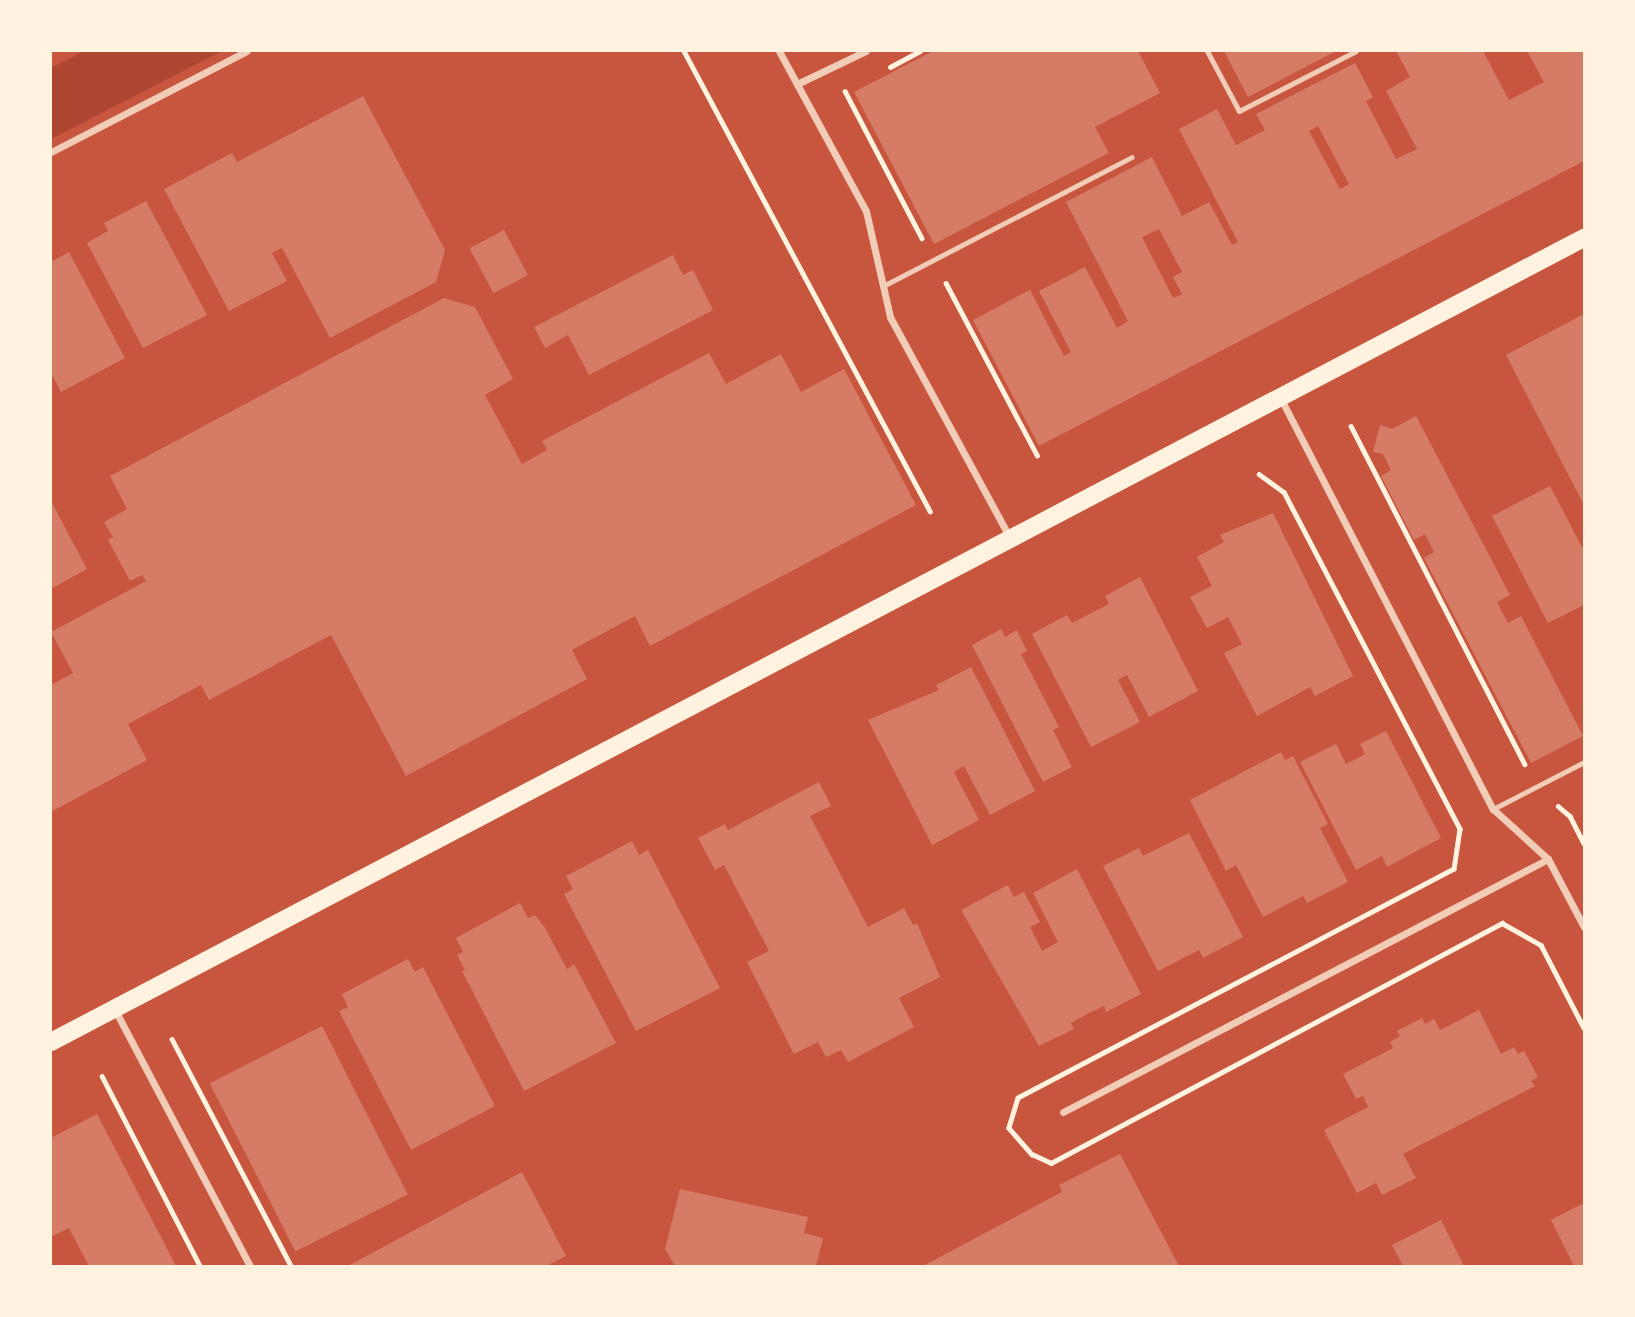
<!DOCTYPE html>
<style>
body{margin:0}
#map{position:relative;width:1635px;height:1317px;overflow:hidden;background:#c8553d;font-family:Bitter,serif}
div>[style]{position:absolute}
.green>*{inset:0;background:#ae4732}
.building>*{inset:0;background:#d67c66;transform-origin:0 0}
.path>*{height:4.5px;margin:-2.25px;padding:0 2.25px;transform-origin:2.25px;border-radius:2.25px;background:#fff3e0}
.service>*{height:5px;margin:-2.5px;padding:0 2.5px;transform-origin:2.5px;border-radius:2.5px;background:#f1ccb7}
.minor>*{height:7px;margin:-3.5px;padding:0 3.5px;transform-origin:3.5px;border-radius:3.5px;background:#f1ccb7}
.primary>*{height:18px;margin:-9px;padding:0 9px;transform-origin:9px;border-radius:9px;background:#fff3e0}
span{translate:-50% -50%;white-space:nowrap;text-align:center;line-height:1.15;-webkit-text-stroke:7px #fff3e0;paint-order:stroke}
.frame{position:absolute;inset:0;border:52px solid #fff3e0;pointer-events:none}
</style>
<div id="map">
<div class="green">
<i style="clip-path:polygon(84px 51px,222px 51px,51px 139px,51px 68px)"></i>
</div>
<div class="building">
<i style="clip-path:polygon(933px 51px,1138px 51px,1160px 93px,1095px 127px,1109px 153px,934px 244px,854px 92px)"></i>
<i style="clip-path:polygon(1224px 51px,1336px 51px,1248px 97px)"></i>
<i style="clip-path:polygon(evenodd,1396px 51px,1483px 51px,1509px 100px,1544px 82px,1527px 51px,1584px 51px,1584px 161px,1039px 446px,973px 320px,1030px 290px,1064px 356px,1071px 352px,1039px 291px,1085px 267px,1117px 328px,1128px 321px,1066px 202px,1152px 157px,1182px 216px,1209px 202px,1232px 245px,1238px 242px,1179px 129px,1217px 109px,1236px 145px,1265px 130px,1256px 114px,1355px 63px,1373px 97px,1366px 101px,1396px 159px,1417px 149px,1386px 91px,1410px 77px,1396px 51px,1318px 126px,1349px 184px,1340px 189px,1309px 131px,1318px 126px,1396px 51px,1159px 229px,1182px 272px,1173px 277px,1182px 294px,1173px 298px,1142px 237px,1159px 229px)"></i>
<i style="clip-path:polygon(363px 96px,445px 250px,436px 282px,330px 338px,282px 248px,272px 253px,287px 281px,229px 311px,164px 189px,232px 153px,237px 162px)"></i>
<i style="clip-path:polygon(146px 201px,207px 315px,143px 348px,87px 243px,108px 231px,104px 223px)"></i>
<i style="left:504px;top:230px;width:51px;height:39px;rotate:62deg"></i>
<i style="clip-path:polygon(69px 252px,125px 358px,61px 392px,51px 373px,51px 262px)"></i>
<i style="clip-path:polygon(673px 255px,683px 275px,693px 270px,713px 310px,589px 375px,568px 335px,545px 348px,534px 327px)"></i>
<i style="clip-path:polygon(444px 298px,475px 307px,513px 379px,485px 395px,522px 464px,547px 450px,542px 441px,709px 353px,726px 384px,781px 354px,801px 392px,844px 369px,916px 505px,650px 646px,635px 616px,572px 650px,587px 679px,406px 776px,331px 635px,209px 700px,201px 685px,128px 724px,147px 760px,51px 812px,51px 685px,73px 673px,51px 632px,146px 581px,142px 575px,130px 581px,108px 540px,113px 537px,104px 522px,127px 509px,110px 476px)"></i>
<i style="clip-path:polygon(1584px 314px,1584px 505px,1506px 355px)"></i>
<i style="clip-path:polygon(1416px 416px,1510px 595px,1497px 602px,1508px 623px,1521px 616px,1583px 736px,1531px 763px,1424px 558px,1434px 552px,1425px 534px,1414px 540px,1381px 476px,1391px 470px,1383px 454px,1373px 452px,1380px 425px,1392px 429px)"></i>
<i style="clip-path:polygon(1550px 486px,1584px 551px,1584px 605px,1548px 623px,1492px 516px)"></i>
<i style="clip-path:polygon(51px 501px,87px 569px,51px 589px)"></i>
<i style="clip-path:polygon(1273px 513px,1353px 676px,1315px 696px,1310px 687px,1257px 716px,1224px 653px,1242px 644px,1228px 617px,1207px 628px,1190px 597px,1212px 586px,1197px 557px,1224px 542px,1220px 535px)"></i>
<i style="clip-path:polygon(1140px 577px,1198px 691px,1149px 717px,1127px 675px,1123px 677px,1118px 680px,1140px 722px,1091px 747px,1032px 634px,1067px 615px,1072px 623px,1109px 604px,1105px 596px)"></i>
<i style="clip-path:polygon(1001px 629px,1005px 637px,1017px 630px,1027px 651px,1021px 654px,1059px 727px,1053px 730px,1072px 767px,1043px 782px,972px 645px)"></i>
<i style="clip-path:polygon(971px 667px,1035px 791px,990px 815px,964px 766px,954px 772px,979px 820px,932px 845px,868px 720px,939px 690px,936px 685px)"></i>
<i style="clip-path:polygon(1386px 731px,1441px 838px,1387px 867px,1382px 856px,1356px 870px,1300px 762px,1336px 744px,1346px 764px,1365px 754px,1360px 744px)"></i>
<i style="clip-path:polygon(1281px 752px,1285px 760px,1293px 756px,1328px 824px,1320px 828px,1348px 882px,1307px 903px,1303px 896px,1263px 917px,1236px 865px,1226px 871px,1190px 800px)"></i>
<i style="clip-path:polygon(819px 782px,831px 806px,810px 816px,868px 927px,904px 908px,913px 925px,917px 923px,940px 977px,899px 998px,914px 1027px,848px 1062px,841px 1050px,826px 1057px,818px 1042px,794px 1054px,747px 962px,769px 951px,724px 865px,715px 870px,698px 838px,725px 824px,728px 830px)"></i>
<i style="clip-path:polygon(1189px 833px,1243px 937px,1203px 958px,1199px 950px,1158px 971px,1103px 866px,1139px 848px,1143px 856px)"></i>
<i style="clip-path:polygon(632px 841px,639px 855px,648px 850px,720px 988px,636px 1031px,564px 894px,573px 889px,566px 876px)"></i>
<i style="clip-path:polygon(1077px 869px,1141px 994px,1106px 1012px,1104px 1006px,1087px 1014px,1071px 1023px,1074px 1029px,1039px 1046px,961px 910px,1008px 885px,1014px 897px,1024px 892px,1040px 922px,1030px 927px,1042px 951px,1058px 942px,1033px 893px)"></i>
<i style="clip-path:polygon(520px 903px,528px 918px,535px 915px,545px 928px,567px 969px,574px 964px,616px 1043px,524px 1091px,462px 971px,465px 970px,457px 955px,463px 952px,456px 938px)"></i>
<i style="clip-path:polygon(408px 959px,415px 972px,423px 967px,495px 1106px,411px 1150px,339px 1011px,348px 1007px,342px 994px)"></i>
<i style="clip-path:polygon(1479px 1010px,1501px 1054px,1514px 1047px,1518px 1054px,1524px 1051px,1538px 1077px,1531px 1081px,1535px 1086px,1403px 1154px,1416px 1178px,1382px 1195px,1376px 1183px,1357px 1193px,1324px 1130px,1368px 1107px,1363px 1096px,1356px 1099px,1343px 1074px,1393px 1048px,1390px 1042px,1400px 1036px,1397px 1031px,1422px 1018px,1425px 1024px,1434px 1019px,1440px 1030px)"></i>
<i style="left:322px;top:1026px;width:189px;height:126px;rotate:63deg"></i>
<i style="clip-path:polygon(97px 1114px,176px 1266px,89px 1266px,69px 1228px,51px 1237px,51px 1138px)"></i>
<i style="clip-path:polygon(1120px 1154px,1179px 1266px,923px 1266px,1062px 1192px,1059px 1185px)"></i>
<i style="clip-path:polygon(522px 1172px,566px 1256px,546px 1266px,348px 1266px)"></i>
<i style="clip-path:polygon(680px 1189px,808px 1217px,804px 1233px,823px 1238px,816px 1266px,675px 1266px,665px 1249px)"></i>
<i style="clip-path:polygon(1584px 1203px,1584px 1266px,1574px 1266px,1551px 1220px)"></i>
<i style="clip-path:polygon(1441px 1220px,1464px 1266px,1403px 1266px,1392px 1245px)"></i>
</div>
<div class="path">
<i style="left:684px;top:51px;width:522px;rotate:61.86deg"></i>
<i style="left:890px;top:67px;width:34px;rotate:-28deg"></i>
<i style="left:845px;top:91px;width:166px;rotate:62.4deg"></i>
<i style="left:946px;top:283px;width:195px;rotate:62.1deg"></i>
<i style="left:1351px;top:426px;width:380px;rotate:62.8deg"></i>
<i style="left:1259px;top:474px;width:31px;rotate:36deg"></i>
<i style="left:1284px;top:492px;width:380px;rotate:62.4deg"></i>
<i style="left:1460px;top:829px;width:40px;rotate:98.5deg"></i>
<i style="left:1454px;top:869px;width:492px;rotate:152.3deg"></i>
<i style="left:1018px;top:1098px;width:31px;rotate:107deg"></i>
<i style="left:1009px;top:1128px;width:35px;rotate:49deg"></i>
<i style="left:1032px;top:1154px;width:21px;rotate:25deg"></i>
<i style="left:1051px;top:1163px;width:511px;rotate:-28.02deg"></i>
<i style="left:1502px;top:923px;width:45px;rotate:29.4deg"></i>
<i style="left:1541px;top:945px;width:93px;rotate:62.6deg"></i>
<i style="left:1558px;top:806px;width:16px;rotate:40deg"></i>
<i style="left:1570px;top:816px;width:30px;rotate:63deg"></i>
<i style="left:172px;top:1039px;width:256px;rotate:62.3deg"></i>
<i style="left:102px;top:1076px;width:214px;rotate:62.7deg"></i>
</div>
<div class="service">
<i style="left:1207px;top:51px;width:68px;rotate:61.9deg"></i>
<i style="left:1239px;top:111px;width:131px;rotate:-27.1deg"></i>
<i style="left:883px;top:286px;width:280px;rotate:-27.4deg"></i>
<i style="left:1493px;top:809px;width:102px;rotate:-27.3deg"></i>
</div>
<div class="minor">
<i style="left:779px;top:51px;width:182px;rotate:61.5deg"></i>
<i style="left:866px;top:211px;width:109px;rotate:77.2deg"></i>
<i style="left:890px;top:317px;width:251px;rotate:61.5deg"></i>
<i style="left:797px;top:84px;width:76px;rotate:-25.6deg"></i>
<i style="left:51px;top:152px;width:220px;rotate:-27.3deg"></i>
<i style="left:1280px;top:397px;width:464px;rotate:62.7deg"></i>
<i style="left:1493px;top:809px;width:74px;rotate:42.3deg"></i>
<i style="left:1548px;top:859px;width:77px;rotate:62.1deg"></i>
<i style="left:115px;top:1010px;width:289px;rotate:62.2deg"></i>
<i style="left:1063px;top:1112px;width:547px;rotate:-27.55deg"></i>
</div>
<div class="primary">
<i style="left:51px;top:1042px;width:1731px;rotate:-27.68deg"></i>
</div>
<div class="frame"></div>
</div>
